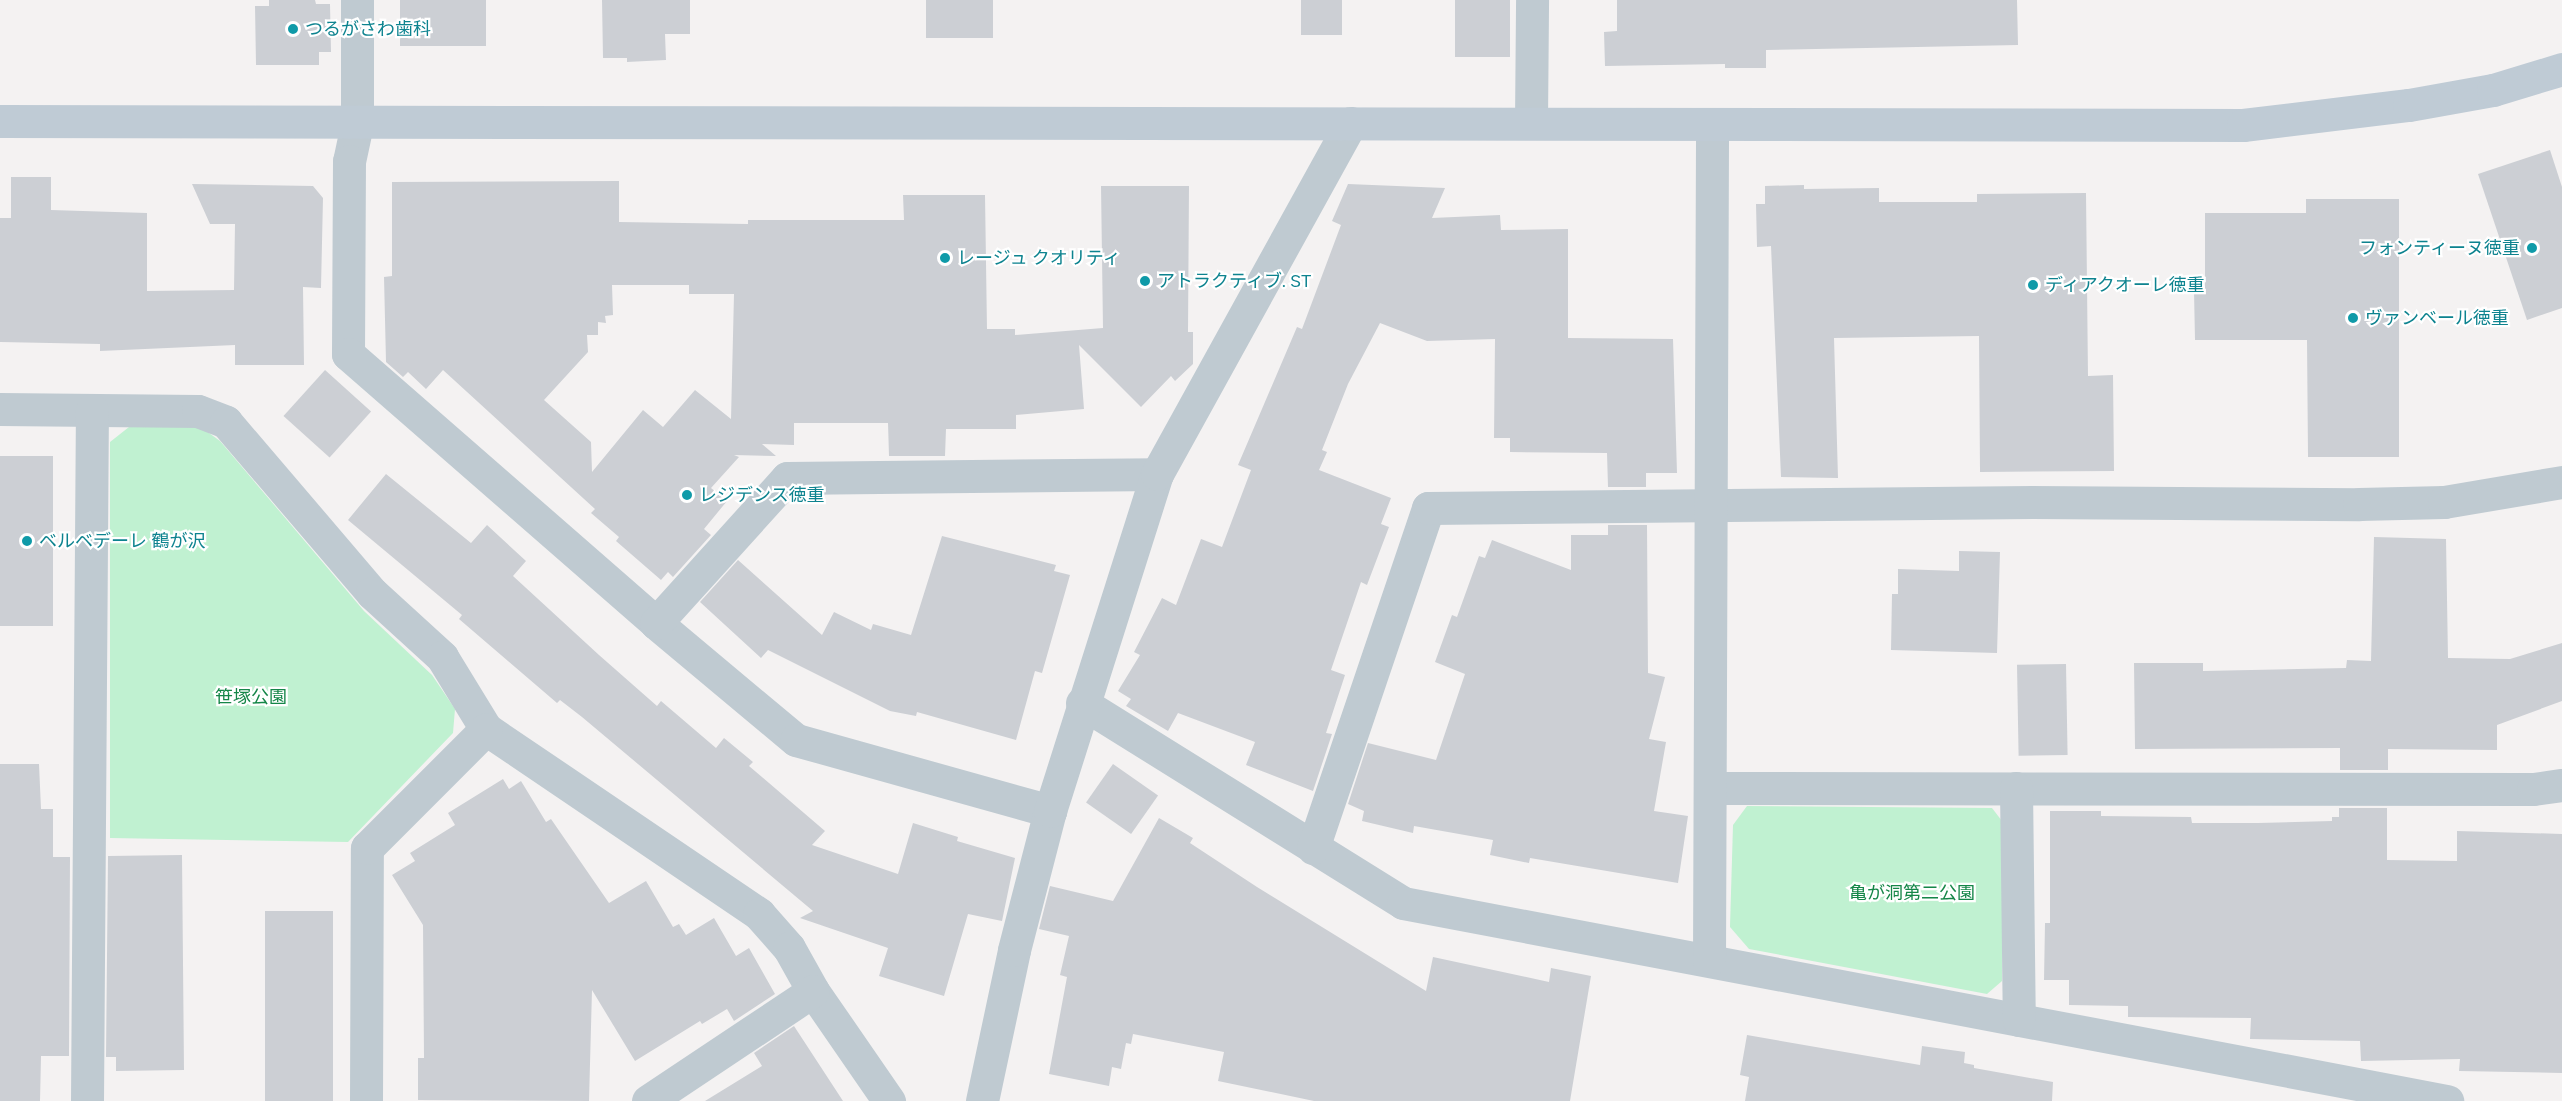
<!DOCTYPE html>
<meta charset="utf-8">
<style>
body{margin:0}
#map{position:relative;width:2562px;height:1101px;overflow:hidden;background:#f4f2f2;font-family:Figtree,"Noto Sans JP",sans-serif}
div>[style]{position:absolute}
.green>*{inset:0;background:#c0f1d1}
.building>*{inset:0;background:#cccfd4;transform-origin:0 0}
.street>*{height:33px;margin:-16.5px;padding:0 16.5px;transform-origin:16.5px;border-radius:16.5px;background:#bfcad1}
.secondary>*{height:33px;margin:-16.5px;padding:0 16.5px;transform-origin:16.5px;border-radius:16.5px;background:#bfcbd5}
.dots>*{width:16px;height:16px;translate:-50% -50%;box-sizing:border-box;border:3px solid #fff;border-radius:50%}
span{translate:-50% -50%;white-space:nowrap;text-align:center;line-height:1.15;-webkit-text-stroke:4.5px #fff;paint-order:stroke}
.culture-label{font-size:18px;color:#0d838f}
.left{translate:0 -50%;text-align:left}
.right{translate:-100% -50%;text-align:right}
.park-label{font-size:18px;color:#158648}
</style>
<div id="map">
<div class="green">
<i style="clip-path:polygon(198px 425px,220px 441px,364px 611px,432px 675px,455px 709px,453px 733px,348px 842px,110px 838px,110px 442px,129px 427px)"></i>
<i style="clip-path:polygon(1747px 806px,1992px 808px,2002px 821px,2002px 981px,1987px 994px,1749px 949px,1730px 927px,1733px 825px)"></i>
</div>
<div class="building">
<i style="clip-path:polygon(269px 0,315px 0,316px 4px,330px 4px,331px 52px,319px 52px,319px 65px,256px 65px,255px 6px,269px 6px)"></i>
<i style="left:400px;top:0;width:86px;height:46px"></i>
<i style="clip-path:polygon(602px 0,690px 0,690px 34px,665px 34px,666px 60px,627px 62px,627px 58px,603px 58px)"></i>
<i style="left:926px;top:0;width:67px;height:38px"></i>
<i style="left:1301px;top:0;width:41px;height:35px"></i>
<i style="left:1455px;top:0;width:55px;height:57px"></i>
<i style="clip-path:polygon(1617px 0,2017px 0,2018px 45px,1766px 50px,1766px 68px,1725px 68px,1725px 64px,1605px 66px,1604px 32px,1617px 31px)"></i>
<i style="clip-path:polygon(2550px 150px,2562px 187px,2562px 308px,2527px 320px,2478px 174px)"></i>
<i style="clip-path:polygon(11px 177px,51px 177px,51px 210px,147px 213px,147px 291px,234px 290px,235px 224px,210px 224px,192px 184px,313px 186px,323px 198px,321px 288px,303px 287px,304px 365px,235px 365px,235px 345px,100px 351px,100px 344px,0 342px,0 218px,11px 218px)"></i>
<i style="clip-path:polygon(evenodd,619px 181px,619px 222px,748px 224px,748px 220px,904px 220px,903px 195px,985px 195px,987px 329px,1015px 329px,1015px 335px,1103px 328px,1101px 186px,1189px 186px,1188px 332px,1193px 332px,1193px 364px,1175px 381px,1171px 376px,1141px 407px,1079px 345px,1084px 409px,1016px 415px,1016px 429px,946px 429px,945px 456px,889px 456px,888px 423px,794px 423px,794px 445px,762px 444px,776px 456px,734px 455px,739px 457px,711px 488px,727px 501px,704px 529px,711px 535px,673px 577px,668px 572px,661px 580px,616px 541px,619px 537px,591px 513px,595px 509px,443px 370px,426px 389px,408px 372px,403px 377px,386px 362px,384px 277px,392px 276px,392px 182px,619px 181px,612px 285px,689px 285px,689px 294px,734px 294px,731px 419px,695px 390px,663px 427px,643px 410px,592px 472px,591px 442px,544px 400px,588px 352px,587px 335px,598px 335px,598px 322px,606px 323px,605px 316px,613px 315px,612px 285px)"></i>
<i style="clip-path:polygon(1348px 184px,1445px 188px,1432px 218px,1500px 215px,1501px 230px,1568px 229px,1568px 338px,1673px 339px,1677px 473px,1646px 473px,1646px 487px,1608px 487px,1607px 453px,1510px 452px,1510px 438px,1494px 438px,1495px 339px,1427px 341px,1380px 323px,1348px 384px,1322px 450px,1327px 452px,1319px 470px,1391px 498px,1381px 524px,1389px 527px,1367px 585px,1361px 582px,1331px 670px,1345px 675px,1326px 733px,1332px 734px,1313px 791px,1246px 765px,1255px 742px,1178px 713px,1168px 731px,1126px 706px,1131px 699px,1118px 691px,1140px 655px,1134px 652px,1162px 598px,1176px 605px,1201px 539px,1222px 547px,1251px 470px,1238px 465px,1297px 327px,1302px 329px,1341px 225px,1332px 221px)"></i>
<i style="clip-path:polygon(1804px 185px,1804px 189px,1879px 188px,1879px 202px,1977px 202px,1977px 194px,2086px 193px,2088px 376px,2113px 375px,2114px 471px,1980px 472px,1979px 336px,1834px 338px,1838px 478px,1781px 477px,1771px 246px,1757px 247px,1756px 204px,1765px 204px,1765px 186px)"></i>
<i style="clip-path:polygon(2306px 199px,2399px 199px,2399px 457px,2308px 457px,2307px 340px,2195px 340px,2194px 291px,2205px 291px,2205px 213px,2306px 213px)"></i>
<i style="left:325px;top:370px;width:62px;height:62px;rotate:42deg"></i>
<i style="left:0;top:456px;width:53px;height:170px"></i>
<i style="clip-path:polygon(386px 474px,471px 543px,487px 525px,526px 561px,513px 576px,599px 655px,657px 706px,661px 701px,716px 748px,724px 738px,753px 762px,749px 766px,825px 831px,812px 845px,898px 874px,913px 823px,958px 837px,957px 841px,1015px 858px,1002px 921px,968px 914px,944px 996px,879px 976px,888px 948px,800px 918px,813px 911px,582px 717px,560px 700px,557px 703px,459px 619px,462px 615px,348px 520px)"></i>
<i style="clip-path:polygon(1608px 525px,1647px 525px,1648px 673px,1665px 677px,1649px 739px,1666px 742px,1654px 811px,1688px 816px,1678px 883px,1530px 858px,1529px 863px,1490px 855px,1493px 840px,1414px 826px,1413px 833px,1362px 821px,1364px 811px,1348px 804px,1368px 743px,1436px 760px,1465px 674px,1435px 662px,1452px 615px,1457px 617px,1479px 556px,1485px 558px,1492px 540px,1571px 570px,1571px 535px,1608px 535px)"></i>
<i style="clip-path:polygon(942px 536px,1056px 565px,1054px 571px,1070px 575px,1042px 673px,1035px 671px,1016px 740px,917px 712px,916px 716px,890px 711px,768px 650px,761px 658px,700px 602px,738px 560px,822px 635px,834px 612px,871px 630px,873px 624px,911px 635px)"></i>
<i style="clip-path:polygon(2374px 537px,2446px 539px,2448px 658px,2510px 659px,2562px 643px,2562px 701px,2497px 725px,2497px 750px,2388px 749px,2388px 770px,2340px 770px,2340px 748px,2135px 749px,2134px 663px,2203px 663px,2203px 671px,2346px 668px,2347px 660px,2371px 661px)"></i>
<i style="clip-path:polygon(1959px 551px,2000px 552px,1997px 653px,1891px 650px,1892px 594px,1898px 594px,1898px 569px,1959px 571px)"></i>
<i style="left:2066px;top:664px;width:91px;height:49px;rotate:89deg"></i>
<i style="clip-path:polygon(0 764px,39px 764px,41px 809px,53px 809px,53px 857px,70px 857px,69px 1056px,41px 1056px,40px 1101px,0 1101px)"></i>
<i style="left:1113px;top:764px;width:55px;height:47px;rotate:35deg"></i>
<i style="clip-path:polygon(503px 779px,509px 789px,521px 781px,546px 822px,551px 819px,609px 903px,646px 881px,673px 927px,679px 924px,686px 935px,714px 918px,736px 956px,749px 948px,775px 994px,734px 1021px,727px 1009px,702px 1024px,700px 1021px,635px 1061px,592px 990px,589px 1101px,418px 1100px,418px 1058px,424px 1058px,423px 925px,392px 875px,415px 861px,410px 853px,455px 825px,448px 813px)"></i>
<i style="clip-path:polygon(2339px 808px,2387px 808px,2387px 860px,2457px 861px,2457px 831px,2562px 834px,2562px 1073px,2459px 1071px,2460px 1059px,2361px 1061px,2360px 1041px,2250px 1039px,2251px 1018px,2128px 1017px,2128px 1006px,2069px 1005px,2069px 980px,2044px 980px,2045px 923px,2050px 923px,2050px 811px,2101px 811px,2101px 816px,2191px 817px,2192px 823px,2258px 823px,2332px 821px,2332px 817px,2339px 817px)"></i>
<i style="clip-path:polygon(1159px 818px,1193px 838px,1190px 843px,1257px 887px,1426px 991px,1433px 957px,1549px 982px,1551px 968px,1591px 976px,1570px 1101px,1314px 1101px,1218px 1081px,1224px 1052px,1133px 1034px,1131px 1044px,1126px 1043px,1121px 1069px,1112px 1067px,1109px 1086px,1049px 1074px,1067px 977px,1060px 975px,1069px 936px,1039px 929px,1050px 886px,1113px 901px)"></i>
<i style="clip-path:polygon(182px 855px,184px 1070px,116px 1071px,116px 1057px,106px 1057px,108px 856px)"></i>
<i style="left:265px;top:911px;width:68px;height:190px"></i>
<i style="clip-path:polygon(794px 1026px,843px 1101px,705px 1101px,762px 1066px,754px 1053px)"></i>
<i style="clip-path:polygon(1747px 1035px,1920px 1065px,1922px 1046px,1965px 1052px,1964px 1063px,1974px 1065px,1974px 1068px,2053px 1082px,2052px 1101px,1745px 1101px,1749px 1077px,1740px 1075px)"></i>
</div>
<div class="street">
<i style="left:357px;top:0;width:124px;rotate:90deg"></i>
<i style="left:357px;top:124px;width:38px;rotate:102deg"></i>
<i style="left:349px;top:161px;width:193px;rotate:90.3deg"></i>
<i style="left:348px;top:354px;width:409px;rotate:41.1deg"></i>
<i style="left:656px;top:623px;width:182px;rotate:39.9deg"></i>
<i style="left:796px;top:740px;width:264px;rotate:15.6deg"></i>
<i style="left:1531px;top:122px;width:122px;rotate:-89.5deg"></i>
<i style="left:0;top:409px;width:198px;rotate:0.6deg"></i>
<i style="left:198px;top:411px;width:30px;rotate:21deg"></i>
<i style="left:226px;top:422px;width:225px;rotate:49.5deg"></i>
<i style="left:372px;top:593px;width:95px;rotate:42.4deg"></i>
<i style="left:442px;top:657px;width:84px;rotate:58.6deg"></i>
<i style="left:486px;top:729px;width:330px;rotate:34.1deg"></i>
<i style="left:759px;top:914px;width:45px;rotate:48.6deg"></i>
<i style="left:789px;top:948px;width:49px;rotate:60.8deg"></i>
<i style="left:813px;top:991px;width:134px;rotate:55.4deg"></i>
<i style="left:656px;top:623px;width:195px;rotate:-47.9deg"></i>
<i style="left:787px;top:478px;width:370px;rotate:-0.6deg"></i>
<i style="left:1082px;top:703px;width:378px;rotate:31.9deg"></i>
<i style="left:1403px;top:903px;width:1063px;rotate:10.74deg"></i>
<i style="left:1712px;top:788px;width:821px;rotate:0.07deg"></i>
<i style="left:2533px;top:789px;width:29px;rotate:-8deg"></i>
<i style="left:2016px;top:788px;width:232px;rotate:89.3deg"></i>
<i style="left:1313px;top:848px;width:359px;rotate:-71.3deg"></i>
<i style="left:1428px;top:508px;width:604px;rotate:-0.57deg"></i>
<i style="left:2032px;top:502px;width:327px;rotate:0.4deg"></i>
<i style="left:2359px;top:504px;width:85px;rotate:-1.3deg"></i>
<i style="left:2444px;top:502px;width:120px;rotate:-9.6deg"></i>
<i style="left:1709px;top:960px;width:834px;rotate:-89.79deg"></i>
<i style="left:87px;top:1101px;width:691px;rotate:-89.59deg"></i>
<i style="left:366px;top:1101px;width:253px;rotate:-89.8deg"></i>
<i style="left:367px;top:848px;width:168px;rotate:-45deg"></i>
<i style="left:648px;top:1101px;width:198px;rotate:-33.7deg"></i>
<i style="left:982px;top:1101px;width:154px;rotate:-78deg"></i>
<i style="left:1014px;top:950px;width:144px;rotate:-75.5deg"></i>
<i style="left:1050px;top:811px;width:354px;rotate:-72.4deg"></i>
<i style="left:1157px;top:474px;width:401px;rotate:-61.1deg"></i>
</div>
<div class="secondary">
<i style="left:0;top:121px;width:2243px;rotate:0.1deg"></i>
<i style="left:2243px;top:125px;width:167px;rotate:-6.9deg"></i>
<i style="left:2409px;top:105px;width:85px;rotate:-10.1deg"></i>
<i style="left:2493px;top:90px;width:72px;rotate:-16.9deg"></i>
</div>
<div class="dots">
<i style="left:293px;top:29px;background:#0f9aa8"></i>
<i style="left:2532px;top:248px;background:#0f9aa8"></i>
<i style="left:945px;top:258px;background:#0f9aa8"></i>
<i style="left:1145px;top:281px;background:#0f9aa8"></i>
<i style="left:2033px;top:285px;background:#0f9aa8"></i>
<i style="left:2353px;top:318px;background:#0f9aa8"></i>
<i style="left:687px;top:495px;background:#0f9aa8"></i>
<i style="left:27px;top:541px;background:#0f9aa8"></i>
</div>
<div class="culture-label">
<span class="left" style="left:305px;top:29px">つるがさわ歯科</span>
<span class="right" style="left:2520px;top:248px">フォンティーヌ徳重</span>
<span class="left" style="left:957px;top:258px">レージュ クオリティ</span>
<span class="left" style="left:1157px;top:281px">アトラクティブ. ST</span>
<span class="left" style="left:2045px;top:285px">ディアクオーレ徳重</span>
<span class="left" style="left:2365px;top:318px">ヴァンベール徳重</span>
<span class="left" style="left:699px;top:495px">レジデンス徳重</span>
<span class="left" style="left:39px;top:541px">ベルベデーレ 鶴が沢</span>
</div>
<div class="park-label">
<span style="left:251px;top:697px">笹塚公園</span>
<span style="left:1912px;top:893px">亀が洞第二公園</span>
</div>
</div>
